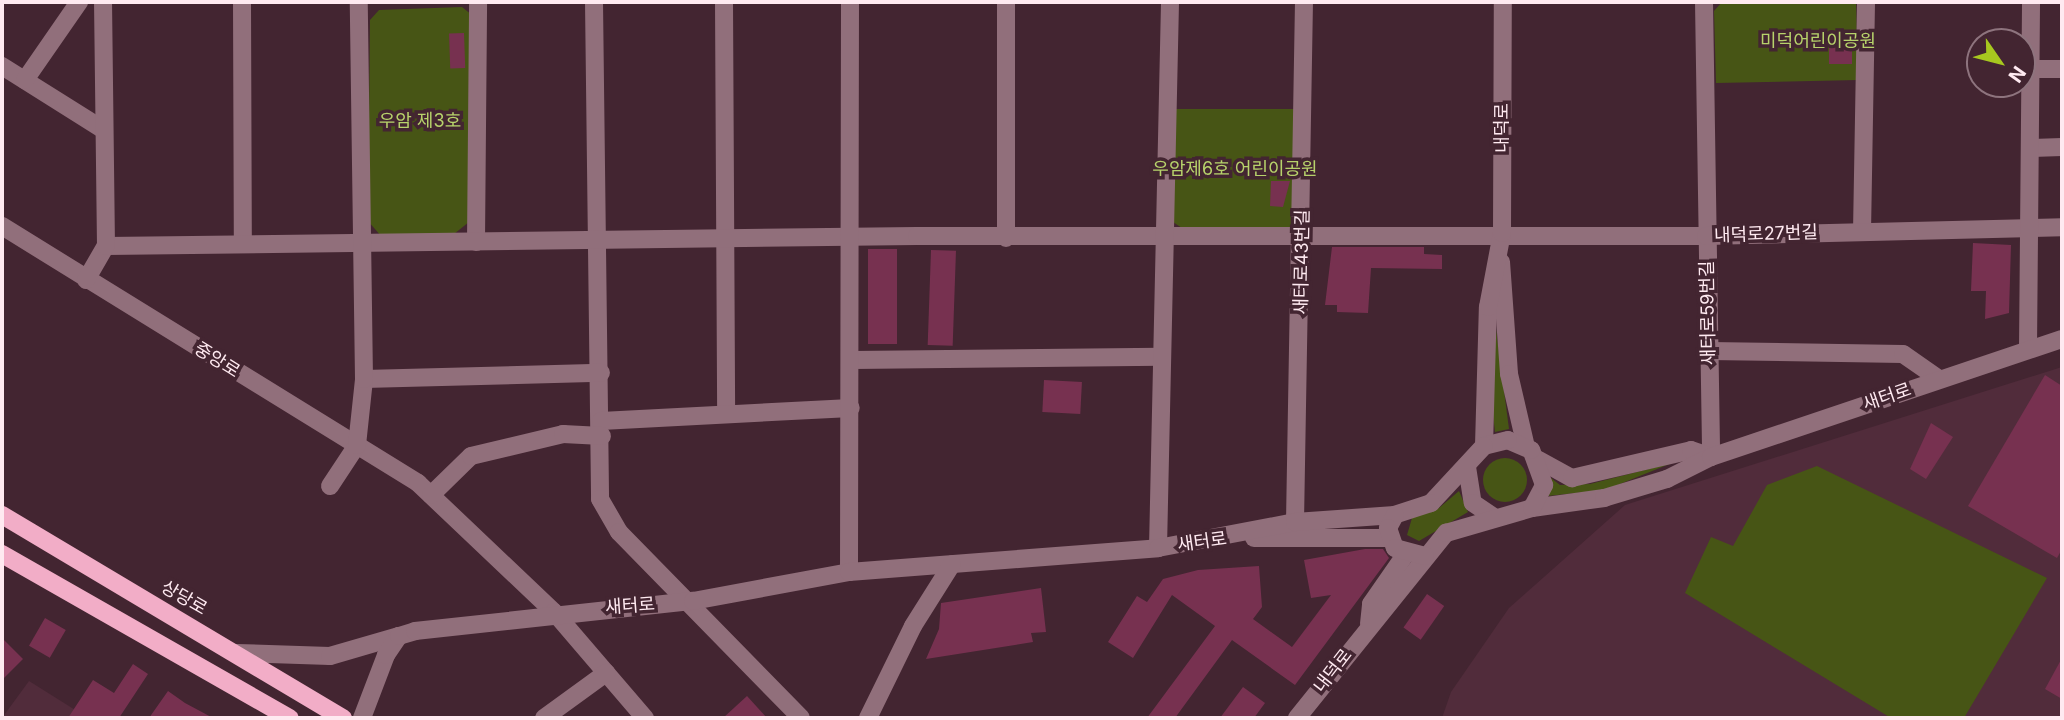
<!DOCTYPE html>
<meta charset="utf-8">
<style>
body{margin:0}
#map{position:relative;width:2064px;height:720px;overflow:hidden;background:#432531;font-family:Inter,"Noto Sans KR",sans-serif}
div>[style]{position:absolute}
.built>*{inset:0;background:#512c3b}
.green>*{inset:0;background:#475515}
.round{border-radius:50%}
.building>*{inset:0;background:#773150;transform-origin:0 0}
.minor>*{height:18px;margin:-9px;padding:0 9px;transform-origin:9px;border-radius:9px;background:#916f7b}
.major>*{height:18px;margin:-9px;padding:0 9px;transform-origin:9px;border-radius:9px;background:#f2adc7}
span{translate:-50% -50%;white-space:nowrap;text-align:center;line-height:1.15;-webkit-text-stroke:7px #432531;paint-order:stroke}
.park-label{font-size:18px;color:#b7d26b}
.street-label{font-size:18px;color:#ffeaf1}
.frame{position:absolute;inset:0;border:4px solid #ffeaf1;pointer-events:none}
.north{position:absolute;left:1966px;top:28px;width:70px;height:70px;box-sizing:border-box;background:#432531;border:2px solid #8e747e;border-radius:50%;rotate:125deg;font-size:19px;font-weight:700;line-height:28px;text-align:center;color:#ffeaf1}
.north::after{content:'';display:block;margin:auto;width:24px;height:32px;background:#a7c81f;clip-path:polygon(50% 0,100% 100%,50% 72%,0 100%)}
</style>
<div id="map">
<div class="built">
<i style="clip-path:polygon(2062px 367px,2062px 718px,1442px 718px,1451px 692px,1509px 608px,1625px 505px)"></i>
<i style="clip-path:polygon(29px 681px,88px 718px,2px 718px)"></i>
</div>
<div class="green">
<i style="clip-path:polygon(1722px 2px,1856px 2px,1858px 80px,1716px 83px,1714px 11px)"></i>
<i style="clip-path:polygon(462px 7px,472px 15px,469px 222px,454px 234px,381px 236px,368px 221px,370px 20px,379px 10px)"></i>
<i style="clip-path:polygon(1173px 109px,1298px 109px,1298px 216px,1290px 228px,1185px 230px,1173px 222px)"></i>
<i style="clip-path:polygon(1495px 322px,1509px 429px,1495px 432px,1492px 406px)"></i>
<i class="round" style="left:1483px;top:458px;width:44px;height:44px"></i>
<i style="clip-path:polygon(1672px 463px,1605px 490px,1547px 496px,1551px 478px,1560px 485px,1590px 484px)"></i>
<i style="clip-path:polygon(1817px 466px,2047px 578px,1964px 718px,1891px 718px,1685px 593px,1711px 537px,1733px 546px,1767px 485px)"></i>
<i style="clip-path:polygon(1459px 491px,1468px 512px,1419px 541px,1407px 535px,1412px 518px,1439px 508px)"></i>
</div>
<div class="building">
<i style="left:1829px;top:32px;width:23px;height:32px"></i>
<i style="left:464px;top:33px;width:35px;height:15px;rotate:88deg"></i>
<i style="clip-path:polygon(1271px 181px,1290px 181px,1283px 207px,1270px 206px)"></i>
<i style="clip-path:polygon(1973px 243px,2011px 245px,2009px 313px,1985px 319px,1986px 291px,1971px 291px)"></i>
<i style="clip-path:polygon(1332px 247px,1424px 247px,1424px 254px,1442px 255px,1442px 269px,1371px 268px,1368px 313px,1337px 312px,1337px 305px,1325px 305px)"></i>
<i style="left:868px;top:249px;width:29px;height:95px"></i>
<i style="left:931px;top:250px;width:25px;height:95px;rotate:2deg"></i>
<i style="clip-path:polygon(2045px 375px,2062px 386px,2062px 549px,2057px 558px,1968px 506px)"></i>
<i style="left:1044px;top:380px;width:38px;height:32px;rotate:3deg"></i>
<i style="clip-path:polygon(1931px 423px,1953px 437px,1926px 479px,1910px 469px)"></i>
<i style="clip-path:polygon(1365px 549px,1383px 549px,1389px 558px,1295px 685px,1232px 640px,1175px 718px,1147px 718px,1215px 626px,1172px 595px,1133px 658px,1108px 642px,1137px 596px,1147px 602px,1163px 579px,1198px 570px,1259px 566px,1262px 607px,1253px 619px,1292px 647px,1331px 595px,1311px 598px,1304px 560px)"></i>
<i style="clip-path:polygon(1041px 588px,1046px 632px,1031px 633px,1033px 642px,926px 659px,939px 629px,941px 603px)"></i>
<i style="left:1427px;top:594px;width:21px;height:41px;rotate:35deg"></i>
<i style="left:45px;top:618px;width:24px;height:32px;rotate:30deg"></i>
<i style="clip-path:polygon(2px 638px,23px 659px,2px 680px)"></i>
<i style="clip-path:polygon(2062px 658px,2062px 699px,2045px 689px)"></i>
<i style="clip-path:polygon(133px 664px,148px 674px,119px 718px,68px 718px,93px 680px,114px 693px)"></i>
<i style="clip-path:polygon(1243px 687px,1265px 703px,1254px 718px,1220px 718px)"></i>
<i style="clip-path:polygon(168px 691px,185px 703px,213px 718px,149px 718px)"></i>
<i style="clip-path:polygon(747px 696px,767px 718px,723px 718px)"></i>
</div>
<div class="minor">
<i style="left:242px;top:2px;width:241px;rotate:89.8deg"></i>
<i style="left:594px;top:2px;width:497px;rotate:89.3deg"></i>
<i style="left:600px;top:499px;width:38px;rotate:60deg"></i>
<i style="left:619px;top:532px;width:260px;rotate:45.6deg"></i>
<i style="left:724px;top:2px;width:412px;rotate:89.7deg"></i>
<i style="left:1006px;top:2px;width:236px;rotate:90deg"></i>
<i style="left:1704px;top:2px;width:455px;rotate:89.1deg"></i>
<i style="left:2px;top:66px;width:120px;rotate:32.1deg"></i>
<i style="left:2030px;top:69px;width:32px"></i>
<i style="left:25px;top:80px;width:95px;rotate:-55.3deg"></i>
<i style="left:2030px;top:148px;width:32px;rotate:-2deg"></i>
<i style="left:2px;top:226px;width:489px;rotate:31.7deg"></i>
<i style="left:418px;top:483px;width:187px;rotate:43.5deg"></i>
<i style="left:554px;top:612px;width:140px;rotate:49.4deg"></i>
<i style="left:1862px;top:232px;width:230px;rotate:-89deg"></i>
<i style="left:476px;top:242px;width:240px;rotate:-89.5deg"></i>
<i style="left:106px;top:246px;width:811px;rotate:-0.71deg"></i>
<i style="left:917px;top:236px;width:789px"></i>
<i style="left:1706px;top:236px;width:356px;rotate:-1.4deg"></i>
<i style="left:1501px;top:262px;width:112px;rotate:85.9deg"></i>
<i style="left:1509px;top:374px;width:75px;rotate:76.9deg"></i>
<i style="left:86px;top:280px;width:39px;rotate:-60deg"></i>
<i style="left:106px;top:246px;width:244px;rotate:-90.7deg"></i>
<i style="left:2028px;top:349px;width:347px;rotate:-89.5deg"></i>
<i style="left:1709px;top:351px;width:194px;rotate:0.9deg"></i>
<i style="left:1903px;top:354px;width:44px;rotate:34.8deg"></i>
<i style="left:853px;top:360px;width:308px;rotate:-0.6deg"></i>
<i style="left:364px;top:379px;width:237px;rotate:-1.5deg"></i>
<i style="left:601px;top:421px;width:250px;rotate:-3deg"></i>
<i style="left:1484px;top:446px;width:139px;rotate:-88.4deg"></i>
<i style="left:1488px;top:307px;width:75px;rotate:-79.3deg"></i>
<i style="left:1502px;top:233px;width:231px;rotate:-89.8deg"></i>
<i style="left:1539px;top:460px;width:38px;rotate:29deg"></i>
<i style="left:1572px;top:478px;width:122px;rotate:-13.2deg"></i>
<i style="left:1691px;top:450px;width:21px;rotate:19deg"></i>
<i style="left:1467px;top:467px;width:36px;rotate:81deg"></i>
<i style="left:1473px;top:503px;width:27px;rotate:34deg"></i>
<i style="left:330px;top:486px;width:49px;rotate:-56.6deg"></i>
<i style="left:357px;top:445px;width:66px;rotate:-83.9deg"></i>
<i style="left:364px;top:379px;width:377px;rotate:-90.8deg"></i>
<i style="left:431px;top:495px;width:56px;rotate:-44.3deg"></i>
<i style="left:471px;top:456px;width:95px;rotate:-13.4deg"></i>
<i style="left:563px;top:434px;width:39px;rotate:3deg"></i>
<i style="left:1532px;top:508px;width:73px;rotate:-7.9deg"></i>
<i style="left:1604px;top:498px;width:66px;rotate:-16.8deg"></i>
<i style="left:1667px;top:479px;width:49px;rotate:-26.6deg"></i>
<i style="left:1711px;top:457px;width:370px;rotate:-18.6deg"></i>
<i style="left:1295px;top:522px;width:520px;rotate:-89.01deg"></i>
<i style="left:1254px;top:538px;width:135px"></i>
<i style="left:1158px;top:548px;width:546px;rotate:-88.74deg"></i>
<i style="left:849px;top:572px;width:570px;rotate:-89.9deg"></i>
<i style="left:1369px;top:624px;width:20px;rotate:-84deg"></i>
<i style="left:1371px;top:604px;width:60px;rotate:-55.2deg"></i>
<i style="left:236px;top:653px;width:94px;rotate:1.8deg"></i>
<i style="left:330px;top:656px;width:72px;rotate:-16.2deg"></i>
<i style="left:362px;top:718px;width:67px;rotate:-69.1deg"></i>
<i style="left:386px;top:655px;width:23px;rotate:-56deg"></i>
<i style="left:399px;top:636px;width:17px;rotate:-17deg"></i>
<i style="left:415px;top:631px;width:280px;rotate:-6.2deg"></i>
<i style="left:693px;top:601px;width:159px;rotate:-10.5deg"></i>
<i style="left:849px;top:572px;width:310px;rotate:-4.4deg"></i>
<i style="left:1158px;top:548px;width:139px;rotate:-10.7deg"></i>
<i style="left:1295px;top:522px;width:100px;rotate:-4deg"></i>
<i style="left:544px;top:718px;width:77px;rotate:-36deg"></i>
<i style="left:868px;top:718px;width:102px;rotate:-63.9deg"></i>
<i style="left:913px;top:626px;width:73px;rotate:-57.8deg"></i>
<i style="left:1297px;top:718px;width:238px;rotate:-51.2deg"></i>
<i style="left:1446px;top:533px;width:90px;rotate:-16.2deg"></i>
<i style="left:1532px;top:508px;width:26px;rotate:-62deg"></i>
<i style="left:1544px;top:485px;width:37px;rotate:-110deg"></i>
<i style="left:1531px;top:450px;width:25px;rotate:-157deg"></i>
<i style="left:1508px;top:440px;width:25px;rotate:166deg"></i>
<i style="left:1484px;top:446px;width:78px;rotate:132.9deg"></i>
<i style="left:1431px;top:503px;width:38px;rotate:162deg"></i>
<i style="left:1395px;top:515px;width:15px;rotate:118deg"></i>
<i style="left:1388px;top:528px;width:21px;rotate:71deg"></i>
<i style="left:1395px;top:548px;width:31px;rotate:15deg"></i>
</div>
<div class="major">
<i style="left:2px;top:515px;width:397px;rotate:30.8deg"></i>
<i style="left:2px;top:554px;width:331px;rotate:29.7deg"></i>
</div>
<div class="park-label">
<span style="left:1818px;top:41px">미덕어린이공원</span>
<span style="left:420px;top:121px">우암 제3호</span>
<span style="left:1235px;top:169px">우암제6호 어린이공원</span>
</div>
<div class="street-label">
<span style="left:1502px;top:128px;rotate:-90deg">내덕로</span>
<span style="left:1766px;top:234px;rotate:-2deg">내덕로27번길</span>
<span style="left:1302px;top:262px;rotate:-89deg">새터로43번길</span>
<span style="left:1708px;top:313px;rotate:-91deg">새터로59번길</span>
<span style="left:217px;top:360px;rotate:32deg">중앙로</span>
<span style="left:1887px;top:397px;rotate:-19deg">새터로</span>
<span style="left:1202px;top:542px;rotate:-8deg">새터로</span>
<span style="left:184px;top:598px;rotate:30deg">상당로</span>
<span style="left:630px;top:606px;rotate:-4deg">새터로</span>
<span style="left:1333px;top:671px;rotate:-52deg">내덕로</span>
</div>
<div class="frame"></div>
<div class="north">N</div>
</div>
